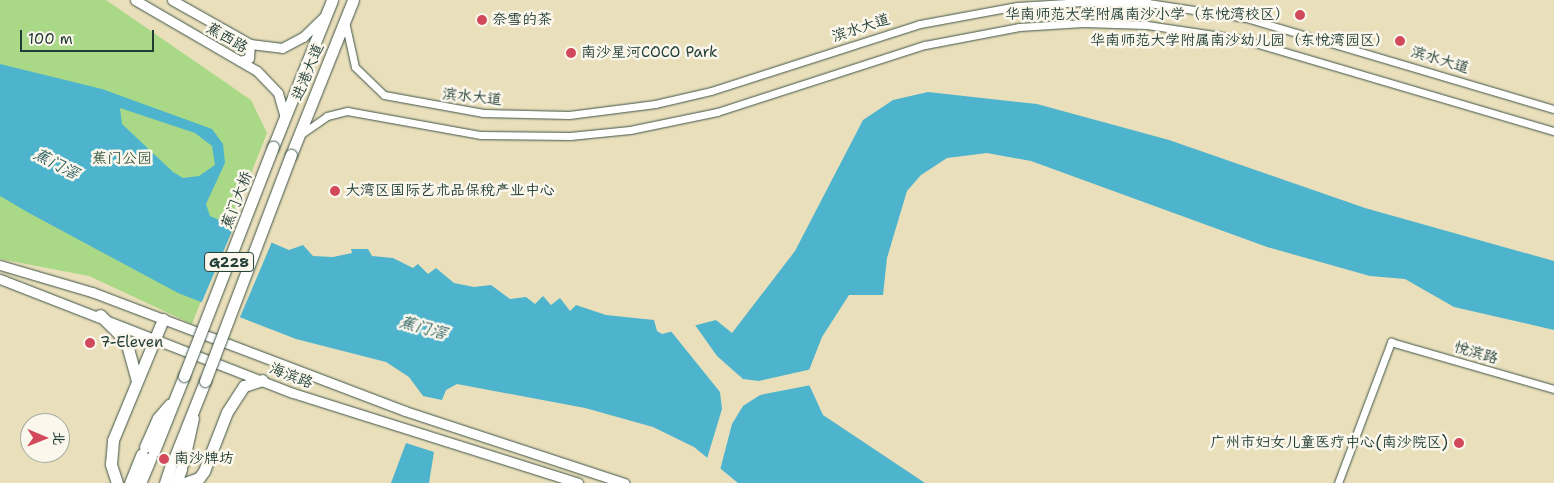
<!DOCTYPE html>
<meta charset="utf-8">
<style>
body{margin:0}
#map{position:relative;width:1554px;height:483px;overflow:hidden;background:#eadfbb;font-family:"Shantell Sans","LXGW WenKai TC",sans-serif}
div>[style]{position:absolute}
.green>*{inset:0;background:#a9d987}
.water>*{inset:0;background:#4eb4cd}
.pier>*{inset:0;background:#eadfbb;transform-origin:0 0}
.roads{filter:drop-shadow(0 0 1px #3d5548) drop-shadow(0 0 1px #3d5548)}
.minor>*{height:7px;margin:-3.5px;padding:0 3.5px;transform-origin:3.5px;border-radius:3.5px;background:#fff}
.tertiary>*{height:9px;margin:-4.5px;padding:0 4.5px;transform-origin:4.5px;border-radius:4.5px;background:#fff}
.trunk>*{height:11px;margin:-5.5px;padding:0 5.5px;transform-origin:5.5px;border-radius:5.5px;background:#fff}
.bridges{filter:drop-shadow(0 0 1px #3d5548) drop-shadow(0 0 1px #3d5548)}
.trunk-bridge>*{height:11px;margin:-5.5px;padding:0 5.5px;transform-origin:5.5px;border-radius:5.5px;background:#fff}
.dots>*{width:14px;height:14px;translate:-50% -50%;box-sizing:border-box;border:2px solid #fbf7ec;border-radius:50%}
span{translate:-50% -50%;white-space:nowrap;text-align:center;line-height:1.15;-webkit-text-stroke:5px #fbf7ec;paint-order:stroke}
.shield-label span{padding:1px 4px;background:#fbf7ec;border:1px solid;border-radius:4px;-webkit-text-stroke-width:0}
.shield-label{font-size:14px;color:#1f3d34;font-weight:700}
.poi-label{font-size:15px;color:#1f3d34}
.right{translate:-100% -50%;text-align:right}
.left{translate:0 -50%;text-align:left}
.street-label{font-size:15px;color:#1f3d34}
.park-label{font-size:15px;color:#3b5c45}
.water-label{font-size:16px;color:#2d6162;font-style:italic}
.north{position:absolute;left:20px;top:413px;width:50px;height:50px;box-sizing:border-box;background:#fbf7ec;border:1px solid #a3ada2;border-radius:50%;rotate:91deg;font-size:14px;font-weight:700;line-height:20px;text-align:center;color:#1f3d34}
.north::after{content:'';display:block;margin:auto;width:18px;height:22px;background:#d1495b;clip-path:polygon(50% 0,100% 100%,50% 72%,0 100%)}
.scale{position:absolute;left:20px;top:30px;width:134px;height:22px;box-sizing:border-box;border:2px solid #1f3d34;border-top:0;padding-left:6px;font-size:15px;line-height:18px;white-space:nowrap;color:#1f3d34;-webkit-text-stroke:4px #fbf7ec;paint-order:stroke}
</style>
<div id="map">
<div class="green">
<i style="clip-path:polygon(0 0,106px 0,251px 100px,267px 133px,192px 324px,89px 276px,0 259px)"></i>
</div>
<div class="water">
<i style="clip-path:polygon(evenodd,0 64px,102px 89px,212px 129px,223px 144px,225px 163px,206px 204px,210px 216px,289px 250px,303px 245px,313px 256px,333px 257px,352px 253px,351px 249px,368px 249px,372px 256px,393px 258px,413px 268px,418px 264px,428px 274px,436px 268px,454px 283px,474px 287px,491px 285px,510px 299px,526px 297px,535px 304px,543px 296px,551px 305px,560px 298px,570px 311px,576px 305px,606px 315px,654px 320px,657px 331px,662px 334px,716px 320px,732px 333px,795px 251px,863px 120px,893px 100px,928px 92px,1037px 104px,1169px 140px,1365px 208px,1554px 261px,1554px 330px,1454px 307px,1405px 279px,1370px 276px,1267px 247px,1031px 161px,987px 153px,947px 158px,921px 175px,907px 191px,887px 258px,883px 295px,849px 295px,822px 337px,806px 378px,823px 415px,925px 483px,738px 483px,694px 447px,653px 427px,585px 408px,457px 384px,446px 390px,442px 400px,423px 396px,409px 377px,386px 362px,296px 339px,178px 293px,29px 213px,0 196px,0 64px,120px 108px,195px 133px,212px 146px,215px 165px,199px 176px,183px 178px,173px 172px,122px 124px,120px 108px)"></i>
<i style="clip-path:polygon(406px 443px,434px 452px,429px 483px,391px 483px)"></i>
</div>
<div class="pier">
<i style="left:235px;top:224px;width:41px;height:87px;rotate:23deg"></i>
<i style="clip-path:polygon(695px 325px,717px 356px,743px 379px,759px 381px,812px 369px,811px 385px,760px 395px,743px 406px,732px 424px,719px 474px,706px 462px,722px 409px,720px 392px,670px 330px)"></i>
</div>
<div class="roads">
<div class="minor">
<i style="left:1126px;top:24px;width:24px;rotate:-90deg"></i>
<i style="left:346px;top:26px;width:42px;rotate:77.6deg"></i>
<i style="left:355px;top:67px;width:40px;rotate:44deg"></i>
<i style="left:384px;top:95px;width:101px;rotate:10.3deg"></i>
<i style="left:483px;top:113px;width:86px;rotate:1.3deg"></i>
<i style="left:569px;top:115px;width:87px;rotate:-7.3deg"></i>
<i style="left:655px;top:104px;width:57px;rotate:-13.1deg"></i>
<i style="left:711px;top:91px;width:219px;rotate:-17.8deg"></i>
<i style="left:920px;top:24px;width:99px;rotate:-10.5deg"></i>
<i style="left:1017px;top:6px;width:66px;rotate:-3.5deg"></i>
<i style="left:1083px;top:2px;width:65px;rotate:0.9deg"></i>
<i style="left:1148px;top:3px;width:99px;rotate:8.7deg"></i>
<i style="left:1246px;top:18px;width:321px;rotate:16.5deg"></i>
<i style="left:300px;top:135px;width:33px;rotate:-35deg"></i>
<i style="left:327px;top:116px;width:21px;rotate:-14deg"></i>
<i style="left:347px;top:111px;width:136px;rotate:10.2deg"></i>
<i style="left:481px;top:135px;width:89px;rotate:0.6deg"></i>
<i style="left:570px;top:136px;width:60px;rotate:-5.7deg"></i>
<i style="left:630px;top:130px;width:89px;rotate:-11.7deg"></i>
<i style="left:717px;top:112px;width:219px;rotate:-17.9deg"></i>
<i style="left:925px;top:45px;width:96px;rotate:-10.8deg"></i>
<i style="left:1019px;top:27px;width:64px;rotate:-3.6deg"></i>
<i style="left:1083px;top:23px;width:64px;rotate:1.8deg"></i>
<i style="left:1147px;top:25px;width:95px;rotate:8.5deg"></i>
<i style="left:1241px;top:39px;width:326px;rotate:16.4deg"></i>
<i style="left:1338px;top:483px;width:151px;rotate:-69.4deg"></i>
<i style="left:1391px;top:342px;width:170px;rotate:16.1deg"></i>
</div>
<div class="tertiary">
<i style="left:135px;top:0;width:141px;rotate:30.2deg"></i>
<i style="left:257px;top:71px;width:30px;rotate:46deg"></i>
<i style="left:278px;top:93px;width:26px;rotate:74deg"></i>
<i style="left:172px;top:0;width:90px;rotate:29.4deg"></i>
<i style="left:250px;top:44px;width:32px;rotate:7deg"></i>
<i style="left:282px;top:48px;width:24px;rotate:-28deg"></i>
<i style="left:303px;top:37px;width:29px;rotate:-44deg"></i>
<i style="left:240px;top:61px;width:9px;rotate:-18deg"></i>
<i style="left:249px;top:58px;width:14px;rotate:-86deg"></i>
<i style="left:0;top:265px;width:96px;rotate:16.4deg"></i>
<i style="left:92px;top:292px;width:335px;rotate:20.8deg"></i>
<i style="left:405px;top:411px;width:231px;rotate:18.2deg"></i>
<i style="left:0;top:279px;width:314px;rotate:21.3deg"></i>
<i style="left:293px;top:393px;width:299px;rotate:17.5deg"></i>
</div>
<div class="trunk">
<i style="left:273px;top:147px;width:158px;rotate:-68.1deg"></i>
<i style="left:291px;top:155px;width:167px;rotate:-68.2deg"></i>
<i style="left:100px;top:315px;width:37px;rotate:45deg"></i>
<i style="left:126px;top:341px;width:41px;rotate:74.6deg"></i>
<i style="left:145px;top:447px;width:32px;rotate:-66deg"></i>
<i style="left:158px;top:418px;width:18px;rotate:-49deg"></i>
<i style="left:154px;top:451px;width:81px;rotate:-68.2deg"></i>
<i style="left:174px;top:459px;width:84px;rotate:-68.3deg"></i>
<i style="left:183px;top:463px;width:46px;rotate:-77.5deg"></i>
<i style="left:117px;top:483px;width:20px;rotate:-108deg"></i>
<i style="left:111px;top:464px;width:24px;rotate:-85deg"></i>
<i style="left:113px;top:440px;width:131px;rotate:-67.5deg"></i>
<i style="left:130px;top:483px;width:31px;rotate:-68deg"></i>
<i style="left:140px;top:483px;width:28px;rotate:-67deg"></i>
<i style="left:165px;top:483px;width:19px;rotate:-72deg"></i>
<i style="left:176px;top:483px;width:15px;rotate:-70deg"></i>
<i style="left:185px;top:483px;width:15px;rotate:-20deg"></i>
<i style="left:199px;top:478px;width:9px;rotate:-54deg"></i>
<i style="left:204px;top:471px;width:63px;rotate:-68.7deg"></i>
<i style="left:227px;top:412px;width:31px;rotate:-57deg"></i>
<i style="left:244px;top:386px;width:19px;rotate:-18deg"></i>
</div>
</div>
<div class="bridges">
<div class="trunk-bridge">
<i style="left:184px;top:376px;width:246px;rotate:-68.8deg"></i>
<i style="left:205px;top:381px;width:242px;rotate:-69.2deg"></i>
</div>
</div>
<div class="dots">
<i style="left:1300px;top:15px;background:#d1495b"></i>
<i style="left:482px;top:20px;background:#d1495b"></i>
<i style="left:1400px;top:41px;background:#d1495b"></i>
<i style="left:571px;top:53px;background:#d1495b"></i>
<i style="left:335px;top:191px;background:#d1495b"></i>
<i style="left:90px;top:343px;background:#d1495b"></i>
<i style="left:1459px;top:443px;background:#d1495b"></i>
<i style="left:164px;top:459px;background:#d1495b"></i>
</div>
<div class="shield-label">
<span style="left:229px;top:262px">G228</span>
</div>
<div class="poi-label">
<span class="right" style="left:1290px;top:15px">华南师范大学附属南沙小学（东悦湾校区）</span>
<span class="left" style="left:492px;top:20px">奈雪的茶</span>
<span class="right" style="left:1390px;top:41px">华南师范大学附属南沙幼儿园（东悦湾园区）</span>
<span class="left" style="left:581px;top:53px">南沙星河COCO Park</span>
<span class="left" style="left:345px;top:191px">大湾区国际艺术品保税产业中心</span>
<span class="left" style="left:100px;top:343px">7-Eleven</span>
<span class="right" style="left:1448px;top:443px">广州市妇女儿童医疗中心(南沙院区)</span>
<span class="left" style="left:174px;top:459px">南沙牌坊</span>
</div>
<div class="street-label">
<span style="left:861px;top:28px;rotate:-18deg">滨水大道</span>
<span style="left:227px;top:38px;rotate:30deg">蕉西路</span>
<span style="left:1440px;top:60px;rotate:17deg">滨水大道</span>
<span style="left:308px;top:72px;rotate:-68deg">进港大道</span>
<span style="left:472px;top:97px;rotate:6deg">滨水大道</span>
<span style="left:237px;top:200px;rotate:-69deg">蕉门大桥</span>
<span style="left:1476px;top:353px;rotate:16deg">悦滨路</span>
<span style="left:291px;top:376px;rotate:21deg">海滨路</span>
</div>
<div class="park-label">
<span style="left:122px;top:159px">蕉门公园</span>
</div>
<div class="water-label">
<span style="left:56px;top:164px;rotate:28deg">蕉门滘</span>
<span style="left:423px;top:328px;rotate:16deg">蕉门滘</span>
</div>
<div class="north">北</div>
<div class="scale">100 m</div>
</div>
